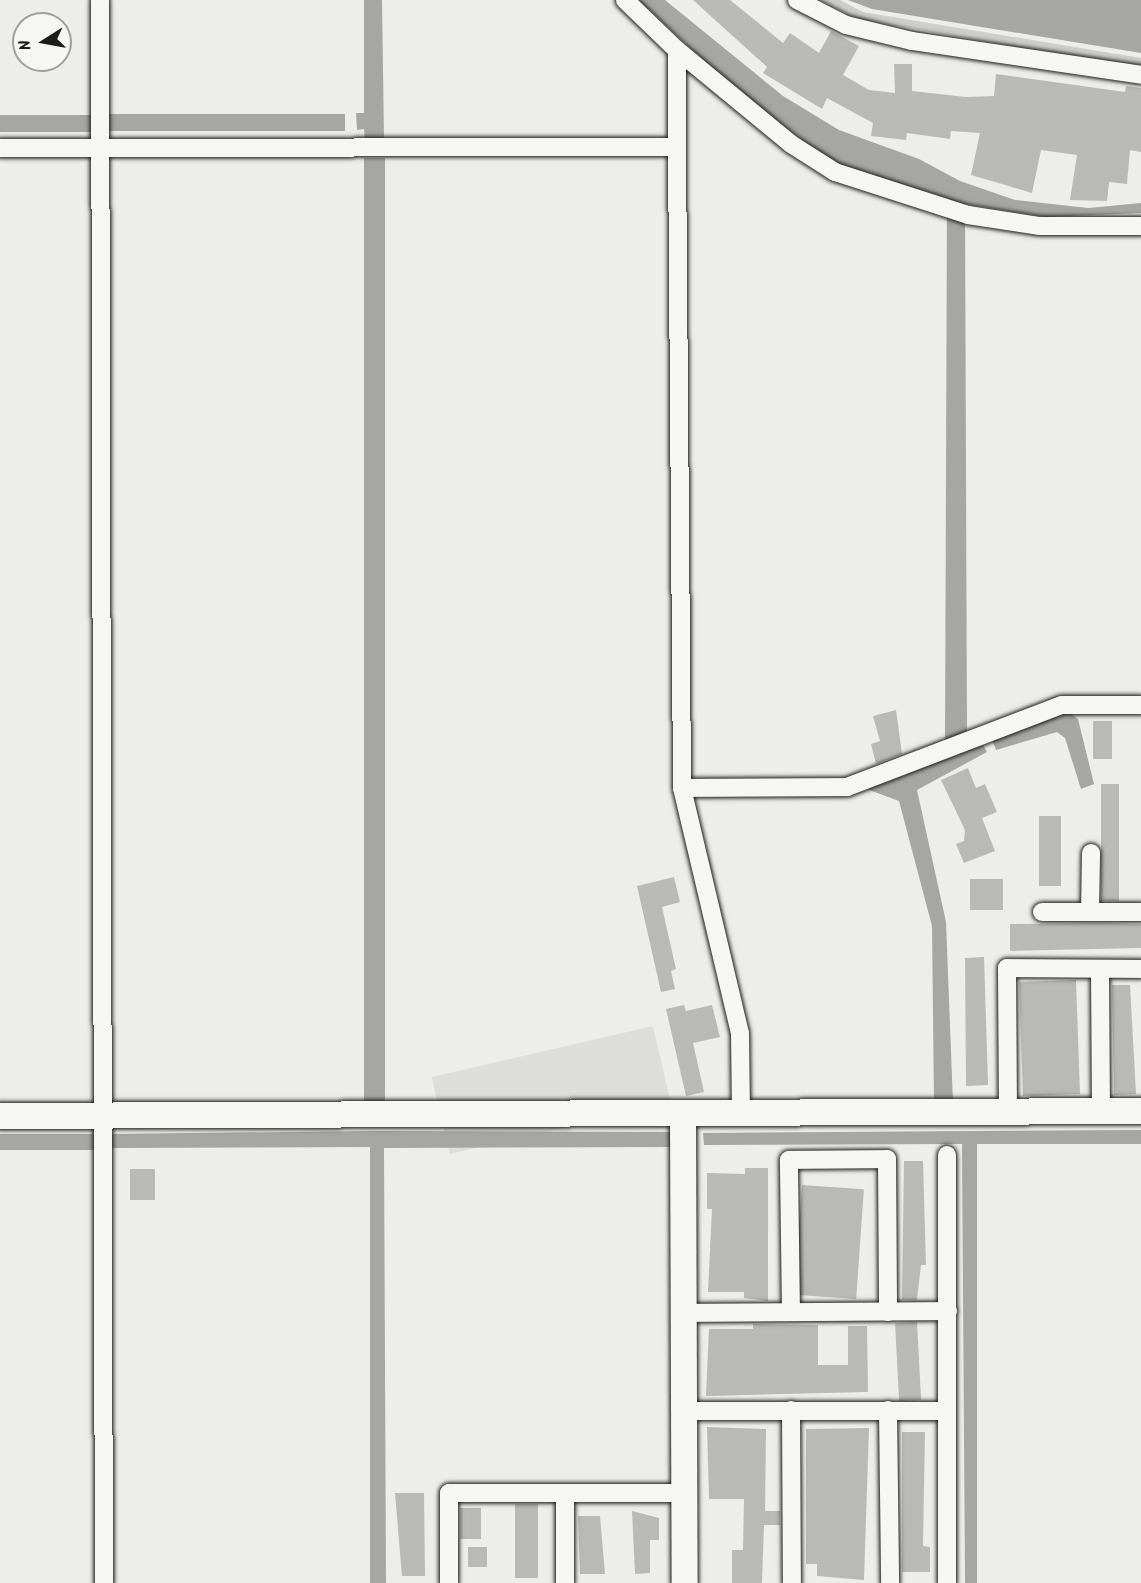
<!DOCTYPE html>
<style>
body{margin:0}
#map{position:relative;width:1141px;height:1583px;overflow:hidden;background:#edede9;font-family:Kalam,sans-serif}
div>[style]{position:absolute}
.built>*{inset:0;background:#ddddda;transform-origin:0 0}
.green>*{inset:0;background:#cececb}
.water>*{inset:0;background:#a6a6a3;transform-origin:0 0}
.building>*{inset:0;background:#b9b9b6;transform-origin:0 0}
.roads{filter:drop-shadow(0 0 2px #1c1c1c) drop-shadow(0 0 2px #1c1c1c)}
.street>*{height:18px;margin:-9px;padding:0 9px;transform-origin:9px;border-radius:9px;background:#f6f6f2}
.secondary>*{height:26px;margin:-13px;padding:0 13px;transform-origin:13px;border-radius:13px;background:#f6f6f2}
span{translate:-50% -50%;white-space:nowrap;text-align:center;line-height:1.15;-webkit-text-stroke:4.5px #f6f6f2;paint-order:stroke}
.north{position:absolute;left:12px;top:12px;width:60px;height:60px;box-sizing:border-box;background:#f6f6f2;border:2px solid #9f9f9c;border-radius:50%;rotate:259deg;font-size:16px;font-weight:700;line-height:24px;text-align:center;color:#1c1c1c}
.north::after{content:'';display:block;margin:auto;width:21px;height:27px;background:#1c1c1c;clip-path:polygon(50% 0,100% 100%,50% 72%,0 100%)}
</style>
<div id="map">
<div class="built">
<i style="left:653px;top:1026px;width:79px;height:227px;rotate:77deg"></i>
</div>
<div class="green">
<i style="clip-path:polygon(821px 0,840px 0,863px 12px,1141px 58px,1141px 69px,858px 19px)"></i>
</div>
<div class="water">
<i style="clip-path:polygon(364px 0,382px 0,384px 138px,365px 139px,364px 129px,357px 130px,356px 113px,364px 113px)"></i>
<i style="clip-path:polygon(639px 0,665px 0,783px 96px,839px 130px,919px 159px,960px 181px,1015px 200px,1088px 208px,1141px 203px,1141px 213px,1046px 217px,965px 204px,967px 736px,982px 743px,987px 752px,917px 790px,946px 922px,953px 1103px,934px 1103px,932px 926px,899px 801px,864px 788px,945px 745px,947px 198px,844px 167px,812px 147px,732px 87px)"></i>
<i style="clip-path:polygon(848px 0,1141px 0,1141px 53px,872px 9px)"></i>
<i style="left:345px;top:114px;width:17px;height:237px;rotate:90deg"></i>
<i style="left:0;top:115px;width:93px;height:17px"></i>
<i style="left:364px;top:158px;width:21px;height:946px"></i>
<i style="clip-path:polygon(1067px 711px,1078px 719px,1094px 784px,1081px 789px,1065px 738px,1057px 732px,996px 750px,992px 739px)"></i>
<i style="clip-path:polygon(1141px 1130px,1141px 1144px,977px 1144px,977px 1583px,965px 1583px,962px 1144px,704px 1145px,703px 1133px)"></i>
<i style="clip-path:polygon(378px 1131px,672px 1132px,672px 1147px,384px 1148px,386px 1583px,370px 1583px,370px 1147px,109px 1148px,109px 1134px)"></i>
<i style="left:95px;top:1134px;width:16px;height:95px;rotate:90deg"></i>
</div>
<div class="building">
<i style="clip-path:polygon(693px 0,730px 0,783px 43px,790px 33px,819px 53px,831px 31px,859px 46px,843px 75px,869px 90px,895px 93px,894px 64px,912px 64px,912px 91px,966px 97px,994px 96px,996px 74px,1125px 92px,1126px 86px,1141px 88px,1141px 152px,1130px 150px,1127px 184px,1109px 182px,1107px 201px,1070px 200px,1077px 155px,1041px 150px,1032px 193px,971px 175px,980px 133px,951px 131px,950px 139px,907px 133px,906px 140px,871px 136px,873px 123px,827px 98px,822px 109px,763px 73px,767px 67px)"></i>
<i style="clip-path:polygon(896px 710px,902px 754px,876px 764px,871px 744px,880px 741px,873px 716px)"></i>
<i style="left:1093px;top:721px;width:19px;height:38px"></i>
<i style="clip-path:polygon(968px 768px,976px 788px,985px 784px,997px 812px,982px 818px,995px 851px,964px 863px,956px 844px,964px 841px,965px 830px,941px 780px)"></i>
<i style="left:1101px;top:784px;width:18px;height:117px"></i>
<i style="left:1061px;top:816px;width:70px;height:22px;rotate:90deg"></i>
<i style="clip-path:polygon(674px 877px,680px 902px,662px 907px,676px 969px,671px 971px,675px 989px,661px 992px,637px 886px)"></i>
<i style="left:970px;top:879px;width:33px;height:31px"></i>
<i style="clip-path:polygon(1101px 923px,1141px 924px,1141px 948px,1010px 951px,1010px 924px)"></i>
<i style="clip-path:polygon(984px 957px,988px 1085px,966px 1086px,965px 958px)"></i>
<i style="left:1076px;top:980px;width:114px;height:57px;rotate:88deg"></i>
<i style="clip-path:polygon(1112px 985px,1130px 985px,1136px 1094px,1114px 1095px)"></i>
<i style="clip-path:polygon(684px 1005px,686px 1011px,712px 1005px,720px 1037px,693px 1043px,704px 1092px,686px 1096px,666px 1009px)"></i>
<i style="clip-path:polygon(904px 1161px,923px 1161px,926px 1265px,921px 1265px,917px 1300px,902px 1300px)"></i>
<i style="clip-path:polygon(745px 1168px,768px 1168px,768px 1301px,744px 1298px,744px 1292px,708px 1292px,712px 1209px,707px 1209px,707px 1173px,745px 1174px)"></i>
<i style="left:130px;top:1169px;width:25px;height:31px"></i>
<i style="left:802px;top:1185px;width:62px;height:110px;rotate:4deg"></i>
<i style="left:917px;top:1322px;width:78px;height:22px;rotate:87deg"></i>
<i style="clip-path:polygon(753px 1324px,818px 1325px,818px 1365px,848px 1365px,848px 1326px,867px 1326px,868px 1392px,706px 1396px,709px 1329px,753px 1329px)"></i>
<i style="clip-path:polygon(707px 1427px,766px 1429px,765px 1511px,780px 1511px,780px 1525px,764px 1525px,762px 1583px,732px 1583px,732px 1550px,743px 1550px,744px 1499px,709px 1499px)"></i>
<i style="clip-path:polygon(869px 1428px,864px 1580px,817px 1576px,817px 1564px,806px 1564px,806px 1429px)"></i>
<i style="clip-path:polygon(902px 1432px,925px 1432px,923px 1546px,930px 1547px,930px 1572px,902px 1572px)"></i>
<i style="clip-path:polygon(395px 1493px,424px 1493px,425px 1576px,402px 1576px)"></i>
<i style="left:515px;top:1504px;width:23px;height:74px"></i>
<i style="left:460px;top:1508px;width:21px;height:31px"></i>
<i style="clip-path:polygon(632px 1511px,659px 1518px,659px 1540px,650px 1540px,650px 1573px,635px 1574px)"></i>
<i style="clip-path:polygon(578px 1516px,600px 1516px,605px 1574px,580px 1574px)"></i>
<i style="left:468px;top:1547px;width:19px;height:20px"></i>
</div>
<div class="roads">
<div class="street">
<i style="left:100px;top:0;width:1583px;rotate:89.86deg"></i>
<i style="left:625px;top:0;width:72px;rotate:43.9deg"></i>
<i style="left:797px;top:0;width:55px;rotate:27deg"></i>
<i style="left:846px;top:25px;width:68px;rotate:13.6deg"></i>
<i style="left:912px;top:41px;width:232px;rotate:8.4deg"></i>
<i style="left:677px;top:147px;width:97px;rotate:-90deg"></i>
<i style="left:677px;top:50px;width:148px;rotate:39.5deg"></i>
<i style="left:791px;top:144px;width:52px;rotate:32.5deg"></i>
<i style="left:835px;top:172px;width:140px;rotate:17.9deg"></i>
<i style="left:968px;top:215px;width:73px;rotate:8.7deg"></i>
<i style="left:1040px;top:226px;width:101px"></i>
<i style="left:0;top:148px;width:677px;rotate:-0.08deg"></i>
<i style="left:677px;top:147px;width:641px;rotate:89.55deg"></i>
<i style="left:682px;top:788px;width:252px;rotate:76.7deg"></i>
<i style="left:740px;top:1033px;width:80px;rotate:89.3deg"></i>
<i style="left:682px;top:788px;width:165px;rotate:-0.3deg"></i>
<i style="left:847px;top:787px;width:230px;rotate:-20.9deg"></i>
<i style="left:1062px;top:705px;width:79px"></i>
<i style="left:1042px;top:912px;width:99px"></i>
<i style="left:1090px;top:912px;width:59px;rotate:-89deg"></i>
<i style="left:1100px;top:969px;width:142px;rotate:89.6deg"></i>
<i style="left:1008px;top:1112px;width:144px;rotate:-90.4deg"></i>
<i style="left:1007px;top:968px;width:134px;rotate:0.4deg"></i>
<i style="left:791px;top:1312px;width:152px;rotate:-90.8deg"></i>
<i style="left:789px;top:1160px;width:98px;rotate:-0.6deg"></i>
<i style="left:887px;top:1159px;width:153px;rotate:89.6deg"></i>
<i style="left:683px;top:1313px;width:265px;rotate:-0.4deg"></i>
<i style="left:791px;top:1410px;width:173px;rotate:89.7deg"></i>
<i style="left:888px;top:1410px;width:173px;rotate:89.3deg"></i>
<i style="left:684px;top:1411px;width:263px"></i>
<i style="left:565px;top:1493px;width:90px;rotate:90deg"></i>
<i style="left:449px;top:1583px;width:90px;rotate:-90deg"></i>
<i style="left:449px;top:1493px;width:236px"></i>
<i style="left:947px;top:1583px;width:428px;rotate:-90deg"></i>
</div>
<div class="secondary">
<i style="left:683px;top:1114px;width:469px;rotate:89.8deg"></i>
<i style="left:0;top:1116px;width:1141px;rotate:-0.25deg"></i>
</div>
</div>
<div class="north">N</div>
</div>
